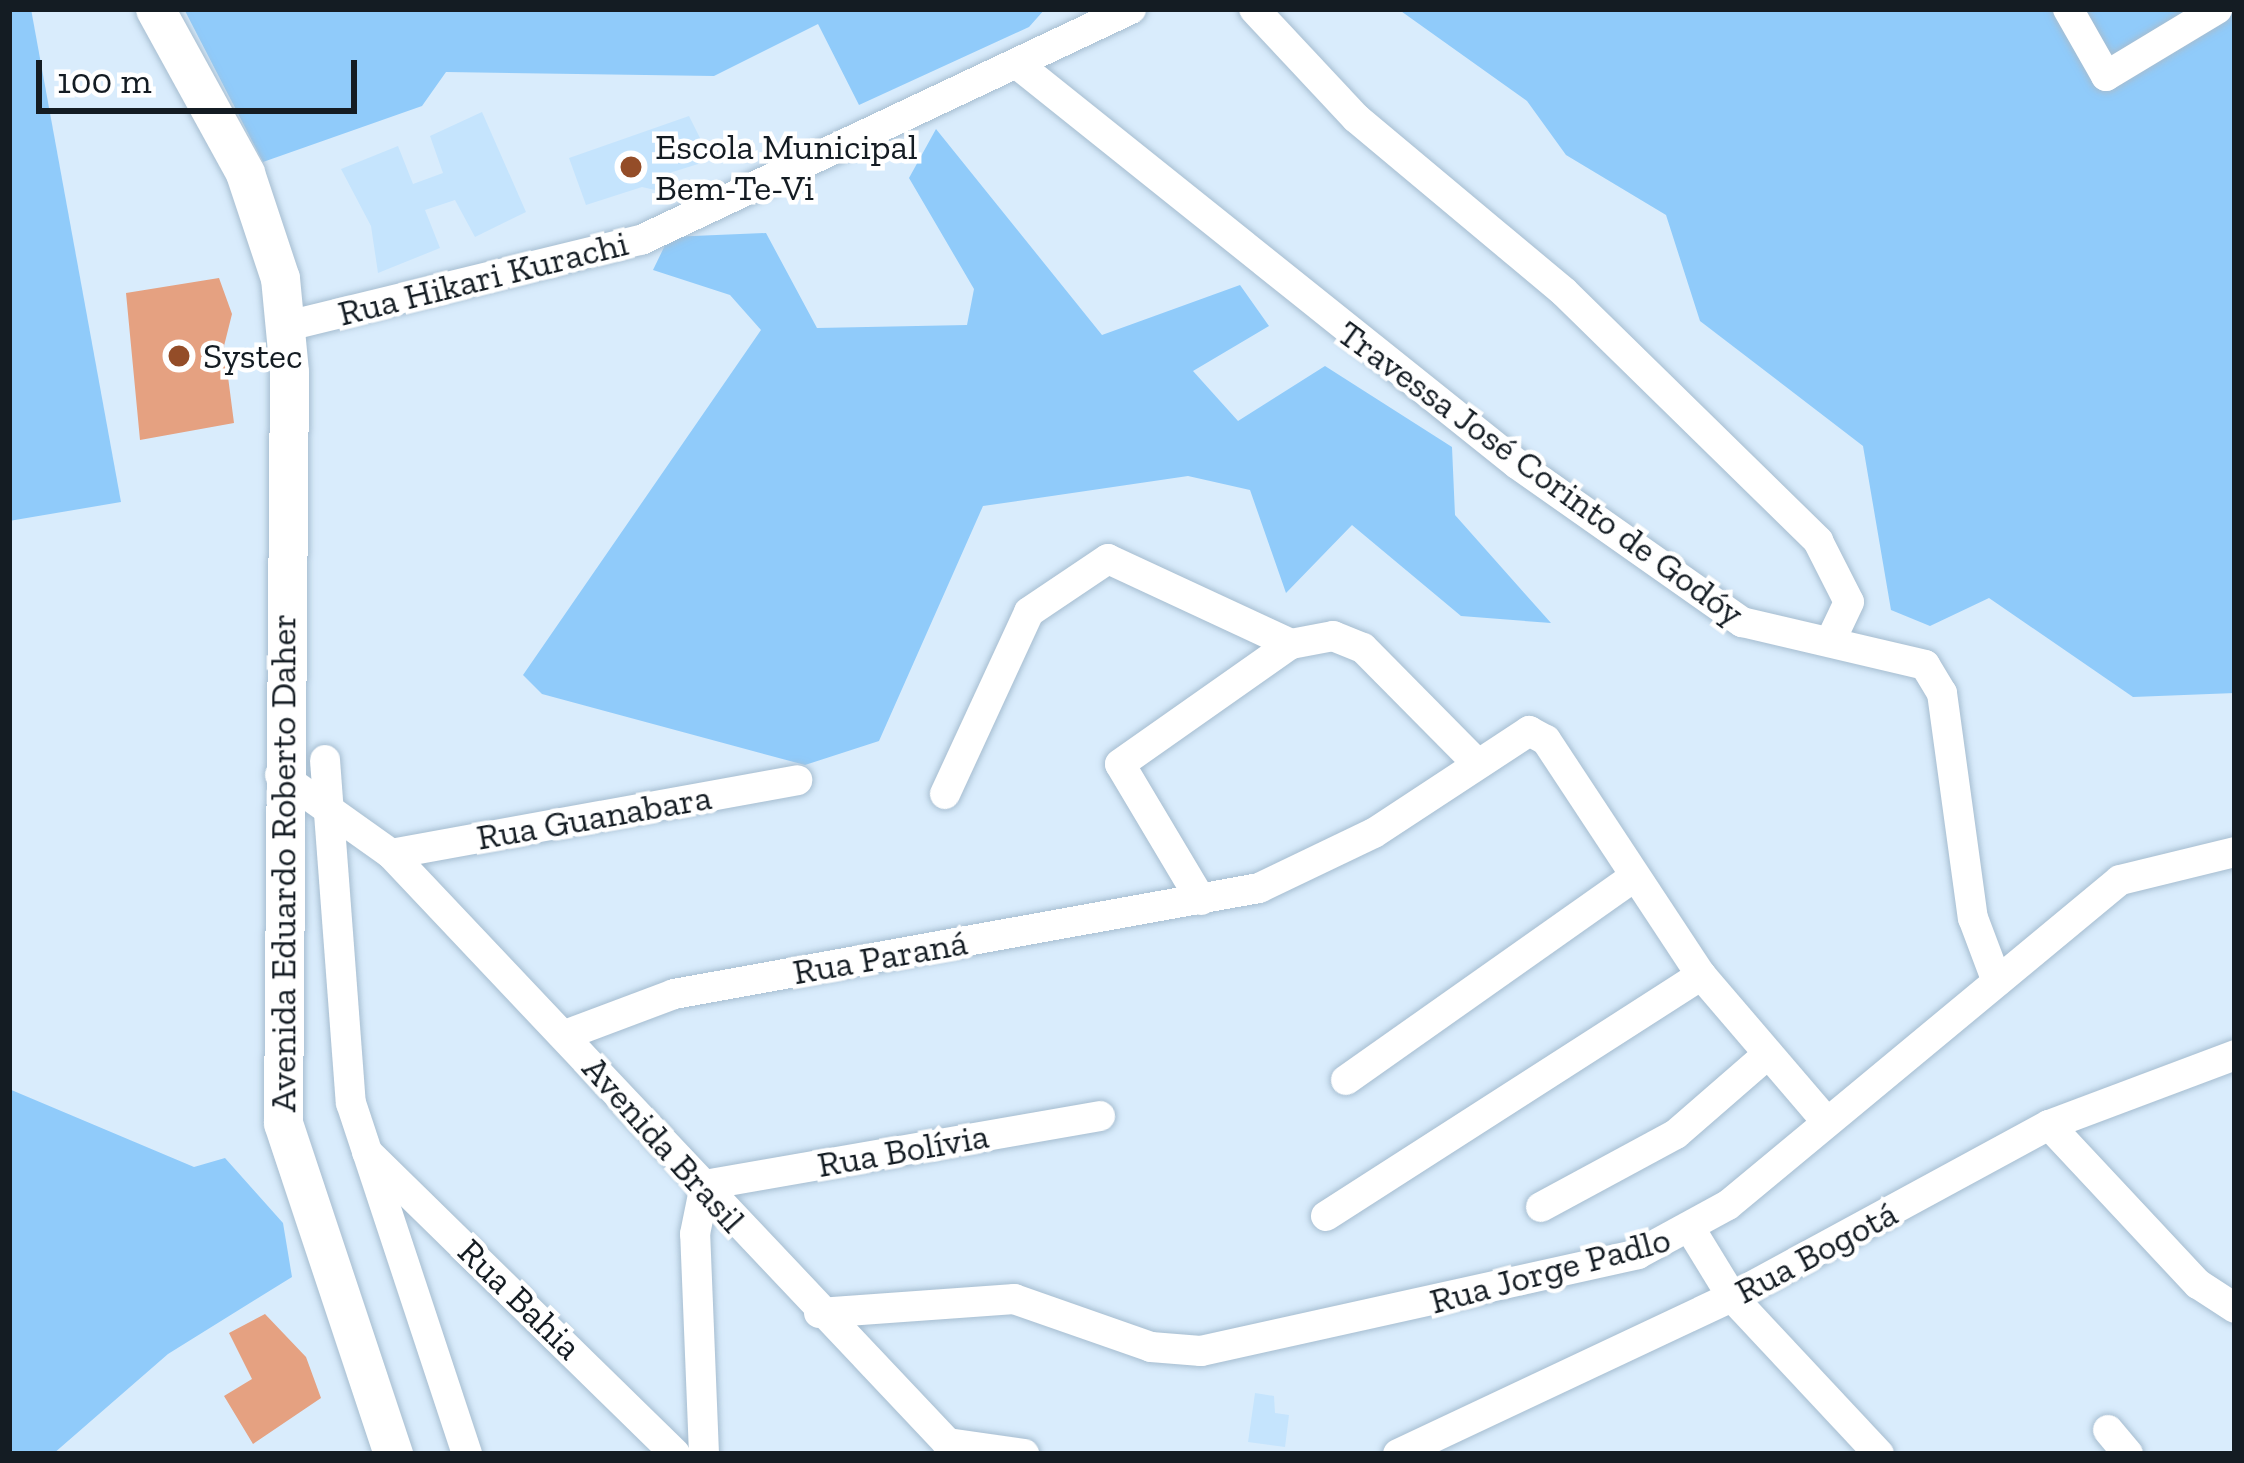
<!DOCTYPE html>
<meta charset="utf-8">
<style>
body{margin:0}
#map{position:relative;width:2244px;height:1463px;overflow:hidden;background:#d9ecfc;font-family:"Zilla Slab",serif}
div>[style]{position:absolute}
.built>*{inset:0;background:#c5e4fd}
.green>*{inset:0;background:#90cbfa}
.building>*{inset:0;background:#e5a181}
.roads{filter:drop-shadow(0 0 3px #a6bdd0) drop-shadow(0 0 3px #a6bdd0)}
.minor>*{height:30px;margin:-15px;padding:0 15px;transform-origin:15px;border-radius:15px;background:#fff}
.major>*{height:39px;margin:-19.5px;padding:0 19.5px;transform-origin:19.5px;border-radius:19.5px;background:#fff}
.dots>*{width:33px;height:33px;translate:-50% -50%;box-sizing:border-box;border:6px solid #fff;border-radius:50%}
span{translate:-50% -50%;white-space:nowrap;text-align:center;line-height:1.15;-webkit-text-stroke:9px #fff;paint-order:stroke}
.poi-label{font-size:36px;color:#141c23}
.left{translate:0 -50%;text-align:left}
.street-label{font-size:36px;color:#141c23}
.frame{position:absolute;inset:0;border:12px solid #141c23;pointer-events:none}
.scale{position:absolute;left:36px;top:60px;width:321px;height:54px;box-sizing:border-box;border:6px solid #141c23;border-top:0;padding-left:15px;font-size:36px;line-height:42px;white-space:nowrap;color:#141c23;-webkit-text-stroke:9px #fff;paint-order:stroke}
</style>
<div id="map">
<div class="built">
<i style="clip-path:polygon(482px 112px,526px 212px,475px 237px,455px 200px,425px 210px,440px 248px,378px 273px,371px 226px,341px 169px,398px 146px,413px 184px,443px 173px,430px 136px)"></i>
<i style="clip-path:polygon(689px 116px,711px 160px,666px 174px,668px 193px,642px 187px,586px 205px,569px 158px)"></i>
<i style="clip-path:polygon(1255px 1393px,1274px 1396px,1275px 1413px,1289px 1415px,1285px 1447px,1248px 1442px)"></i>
</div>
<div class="green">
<i style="clip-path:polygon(9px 9px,31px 9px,121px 502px,9px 521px)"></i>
<i style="clip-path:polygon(184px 9px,1045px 9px,1029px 27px,859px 105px,818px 24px,714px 76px,446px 72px,422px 106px,263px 162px)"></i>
<i style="clip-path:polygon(1398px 9px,2235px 9px,2235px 693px,2133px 697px,1989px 598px,1930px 626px,1891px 610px,1863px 446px,1700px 321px,1666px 215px,1566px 155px,1527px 101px)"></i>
<i style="clip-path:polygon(936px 129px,1102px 335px,1240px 285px,1269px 326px,1193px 371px,1238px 421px,1325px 366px,1452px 447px,1455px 515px,1551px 623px,1461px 616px,1352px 525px,1286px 593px,1250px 490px,1188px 476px,983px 506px,879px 741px,805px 765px,542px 694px,523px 675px,761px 330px,730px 295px,653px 270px,669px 237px,766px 233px,817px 328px,967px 325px,974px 289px,909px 178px)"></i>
<i style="clip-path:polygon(9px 1089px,194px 1167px,225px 1158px,283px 1223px,292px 1277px,168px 1354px,53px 1454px,9px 1454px)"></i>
</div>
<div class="building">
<i style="clip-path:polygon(219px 278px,232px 314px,224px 346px,234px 423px,140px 440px,126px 293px)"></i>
<i style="clip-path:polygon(265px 1314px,306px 1357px,321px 1398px,253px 1444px,224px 1396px,252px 1379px,229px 1333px)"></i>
</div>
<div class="roads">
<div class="minor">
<i style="left:1254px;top:9px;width:149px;rotate:46.9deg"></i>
<i style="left:1356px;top:118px;width:271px;rotate:39.9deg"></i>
<i style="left:1564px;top:292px;width:356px;rotate:44.4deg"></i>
<i style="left:1818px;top:541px;width:68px;rotate:63.1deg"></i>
<i style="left:1849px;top:602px;width:44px;rotate:115.4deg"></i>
<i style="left:2068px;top:9px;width:77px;rotate:60.4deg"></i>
<i style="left:2106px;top:76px;width:130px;rotate:-31.1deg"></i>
<i style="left:1021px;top:67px;width:635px;rotate:38.67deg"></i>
<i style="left:1517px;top:464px;width:275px;rotate:35.1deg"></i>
<i style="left:1742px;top:622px;width:188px;rotate:13.2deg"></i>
<i style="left:1925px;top:665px;width:33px;rotate:59deg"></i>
<i style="left:1942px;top:693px;width:227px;rotate:82.2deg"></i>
<i style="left:1973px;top:918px;width:68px;rotate:69.4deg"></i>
<i style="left:287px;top:326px;width:364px;rotate:-13.7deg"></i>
<i style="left:641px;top:240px;width:542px;rotate:-25.24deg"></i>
<i style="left:325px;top:760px;width:344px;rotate:85.7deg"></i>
<i style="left:351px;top:1103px;width:370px;rotate:71.7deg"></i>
<i style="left:280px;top:775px;width:136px;rotate:35.4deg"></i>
<i style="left:391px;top:854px;width:826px;rotate:46.62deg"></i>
<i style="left:945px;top:794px;width:200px;rotate:-65.2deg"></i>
<i style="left:1029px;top:612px;width:95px;rotate:-33.9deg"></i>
<i style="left:1108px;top:559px;width:202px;rotate:24.9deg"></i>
<i style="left:391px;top:854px;width:413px;rotate:-10.3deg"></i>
<i style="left:1201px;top:900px;width:158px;rotate:-120.8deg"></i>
<i style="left:1120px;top:764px;width:209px;rotate:-35.1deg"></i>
<i style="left:1291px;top:644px;width:43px;rotate:-10.8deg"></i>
<i style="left:1333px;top:636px;width:32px;rotate:22deg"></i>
<i style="left:1363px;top:648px;width:159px;rotate:45.3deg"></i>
<i style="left:565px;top:1035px;width:116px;rotate:-20.6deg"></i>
<i style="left:674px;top:994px;width:595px;rotate:-10.27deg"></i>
<i style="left:1259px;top:888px;width:127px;rotate:-25.6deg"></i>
<i style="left:1374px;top:833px;width:186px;rotate:-33.3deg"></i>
<i style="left:1529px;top:731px;width:19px;rotate:28deg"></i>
<i style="left:1546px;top:740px;width:282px;rotate:56.6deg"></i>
<i style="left:1701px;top:975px;width:192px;rotate:49.4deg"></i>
<i style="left:1346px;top:1080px;width:349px;rotate:-35.2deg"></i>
<i style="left:2049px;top:1125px;width:218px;rotate:46.9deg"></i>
<i style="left:2198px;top:1284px;width:44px;rotate:33deg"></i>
<i style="left:367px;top:1152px;width:431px;rotate:44.4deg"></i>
<i style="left:1541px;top:1207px;width:153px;rotate:-28.4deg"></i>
<i style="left:1676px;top:1134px;width:122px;rotate:-41deg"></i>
<i style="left:1326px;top:1216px;width:446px;rotate:-32.7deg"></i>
<i style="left:1691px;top:1230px;width:79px;rotate:58.5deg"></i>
<i style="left:1732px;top:1297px;width:215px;rotate:46.9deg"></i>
<i style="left:819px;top:1313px;width:196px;rotate:-4.1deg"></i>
<i style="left:1014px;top:1299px;width:145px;rotate:19.3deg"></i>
<i style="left:1151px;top:1347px;width:50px;rotate:4.6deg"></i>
<i style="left:1201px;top:1351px;width:448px;rotate:-12.5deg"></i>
<i style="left:1638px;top:1254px;width:102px;rotate:-28.6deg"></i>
<i style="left:1728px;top:1205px;width:509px;rotate:-39.66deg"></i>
<i style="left:2120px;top:880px;width:118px;rotate:-13.7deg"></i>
<i style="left:2108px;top:1430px;width:31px;rotate:50deg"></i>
<i style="left:947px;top:1443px;width:78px;rotate:8.1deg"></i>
<i style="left:704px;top:1454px;width:220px;rotate:-92.3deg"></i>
<i style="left:695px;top:1234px;width:50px;rotate:-78.5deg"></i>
<i style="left:705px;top:1185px;width:401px;rotate:-9.9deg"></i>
<i style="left:1398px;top:1454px;width:369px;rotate:-25.2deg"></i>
<i style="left:1732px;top:1297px;width:361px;rotate:-28.5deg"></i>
<i style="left:2049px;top:1125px;width:199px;rotate:-20.6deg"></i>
</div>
<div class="major">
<i style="left:155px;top:9px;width:187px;rotate:61.2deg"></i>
<i style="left:245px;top:173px;width:111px;rotate:71.6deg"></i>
<i style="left:280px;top:278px;width:94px;rotate:84.5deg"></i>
<i style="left:289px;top:372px;width:751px;rotate:90.46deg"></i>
<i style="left:283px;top:1123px;width:349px;rotate:71.6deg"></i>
</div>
</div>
<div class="dots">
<i style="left:631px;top:167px;background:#944d28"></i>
<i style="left:179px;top:356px;background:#944d28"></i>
</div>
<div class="poi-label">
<span class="left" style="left:655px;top:167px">Escola Municipal<br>Bem-Te-Vi</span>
<span class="left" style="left:203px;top:356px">Systec</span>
</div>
<div class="street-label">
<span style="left:483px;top:278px;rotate:-14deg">Rua Hikari Kurachi</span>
<span style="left:1541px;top:473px;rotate:36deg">Travessa José Corinto de Godóy</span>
<span style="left:594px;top:817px;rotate:-10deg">Rua Guanabara</span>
<span style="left:283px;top:863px;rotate:-90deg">Avenida Eduardo Roberto Daher</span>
<span style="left:880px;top:957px;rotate:-10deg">Rua Paraná</span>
<span style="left:664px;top:1144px;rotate:48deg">Avenida Brasil</span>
<span style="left:903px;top:1150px;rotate:-10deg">Rua Bolívia</span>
<span style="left:1816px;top:1252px;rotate:-28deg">Rua Bogotá</span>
<span style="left:1550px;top:1270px;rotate:-15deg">Rua Jorge Padlo</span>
<span style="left:520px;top:1299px;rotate:44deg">Rua Bahia</span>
</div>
<div class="frame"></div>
<div class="scale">100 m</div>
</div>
